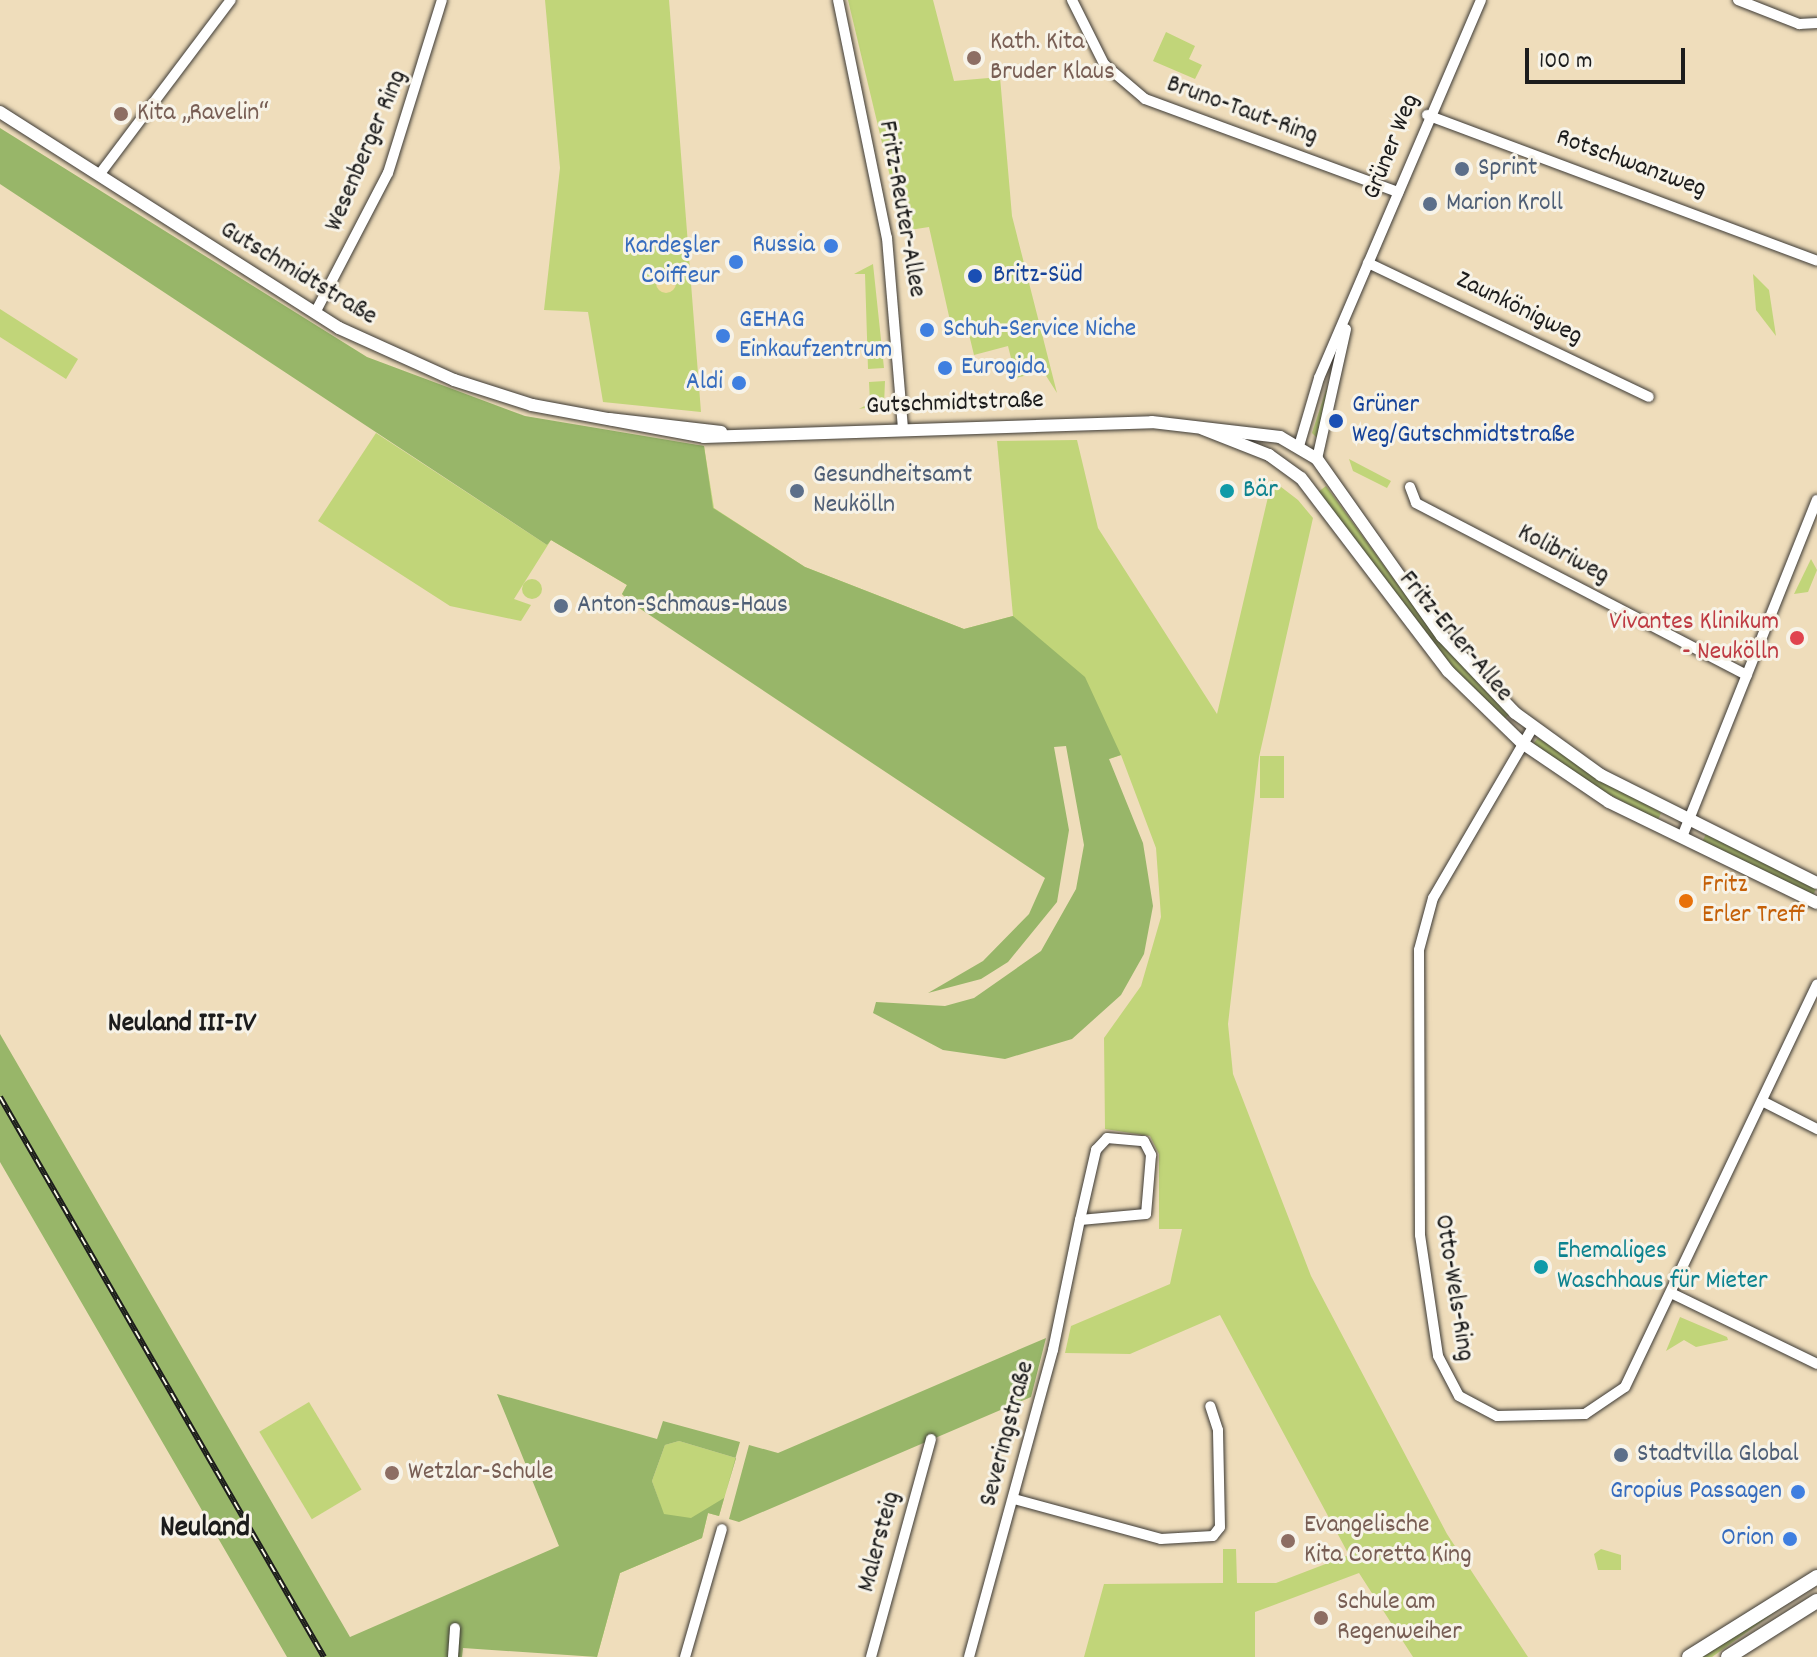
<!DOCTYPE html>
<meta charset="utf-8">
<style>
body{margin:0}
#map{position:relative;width:1817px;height:1657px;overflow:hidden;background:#efddbb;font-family:Dekko,sans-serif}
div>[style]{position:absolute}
.green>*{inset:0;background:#c1d579;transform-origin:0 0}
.round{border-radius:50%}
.forest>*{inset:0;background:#98b669}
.sand>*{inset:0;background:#eeda9e}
.roads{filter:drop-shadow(0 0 2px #3c3934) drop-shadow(0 0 2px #3c3934)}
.minor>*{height:10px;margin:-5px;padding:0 5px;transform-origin:5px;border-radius:5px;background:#fff}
.tertiary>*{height:12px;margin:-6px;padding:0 6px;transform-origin:6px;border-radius:6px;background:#fff}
.secondary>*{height:14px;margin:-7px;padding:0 7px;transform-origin:7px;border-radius:7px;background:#fff}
.rail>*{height:6px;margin-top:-3px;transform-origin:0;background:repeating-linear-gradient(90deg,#f7f3e8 0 9px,#1c1c1c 0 18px);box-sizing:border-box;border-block:2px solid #1c1c1c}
.dots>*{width:22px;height:22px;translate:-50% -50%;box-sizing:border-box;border:4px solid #f7f3e8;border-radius:50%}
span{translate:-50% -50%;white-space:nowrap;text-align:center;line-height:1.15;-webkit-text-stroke:6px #f7f3e8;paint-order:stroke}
.education-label{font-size:26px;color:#785e54}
.left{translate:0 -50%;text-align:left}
.street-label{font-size:26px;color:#1c1c1c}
.service-label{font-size:26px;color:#4e5e75}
.shop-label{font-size:26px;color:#366cbe}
.right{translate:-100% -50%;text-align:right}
.transit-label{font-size:26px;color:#164399}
.culture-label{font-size:26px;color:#0d838f}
.health-label{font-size:26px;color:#be3a42}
.food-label{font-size:26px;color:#c56008}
.neighbourhood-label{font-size:28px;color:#1c1c1c;font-weight:700}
.quarter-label{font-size:30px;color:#1c1c1c;font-weight:700}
.scale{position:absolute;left:1525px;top:48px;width:160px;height:36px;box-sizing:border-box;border:4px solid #1c1c1c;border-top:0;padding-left:10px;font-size:24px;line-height:28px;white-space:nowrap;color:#1c1c1c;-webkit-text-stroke:6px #f7f3e8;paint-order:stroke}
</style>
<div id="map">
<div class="green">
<i style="clip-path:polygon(545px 0,669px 0,701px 412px,603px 402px,588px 312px,544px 310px,560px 168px)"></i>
<i style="clip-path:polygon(848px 0,933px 0,954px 81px,1000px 77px,1012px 216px,1057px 393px,1043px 371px,1016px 378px,1008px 346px,974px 355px,966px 322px,951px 325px,929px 227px,903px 231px)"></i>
<i style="clip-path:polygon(1166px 32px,1195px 46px,1189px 59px,1202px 65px,1195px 79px,1153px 61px)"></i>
<i style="clip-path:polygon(873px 264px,884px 368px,868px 369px,865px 274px,854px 274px)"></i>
<i style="clip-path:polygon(1753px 274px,1769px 290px,1776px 336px,1756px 310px)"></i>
<i style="clip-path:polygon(0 309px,78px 359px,66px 379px,0 337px)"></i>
<i style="clip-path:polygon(885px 381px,884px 405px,859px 409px,870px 403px,869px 382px)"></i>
<i style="clip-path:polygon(1327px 387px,1325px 416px,1319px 440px,1312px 433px)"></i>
<i style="clip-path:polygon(376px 433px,547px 545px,605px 434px,704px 446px,714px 508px,805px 567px,964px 629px,1013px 616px,997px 441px,1077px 440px,1098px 528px,1217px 714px,1272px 480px,1298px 500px,1313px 518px,1259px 757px,1228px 1024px,1233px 1074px,1311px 1276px,1447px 1534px,1528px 1657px,1413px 1657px,1359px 1573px,1255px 1612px,1255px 1657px,1084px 1657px,1104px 1584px,1223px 1583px,1223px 1549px,1236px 1549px,1237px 1583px,1276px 1583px,1349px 1555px,1220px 1315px,1130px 1354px,1065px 1353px,1071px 1326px,1170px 1284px,1182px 1229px,1159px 1229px,1159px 1154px,1150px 1136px,1105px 1129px,1104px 1038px,1141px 986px,1161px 917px,1156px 848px,1121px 755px,1109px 759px,630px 602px,622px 594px,627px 585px,551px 540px,514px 599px,531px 605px,521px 621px,450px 606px,318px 521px)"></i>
<i style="clip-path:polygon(1349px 459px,1391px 481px,1387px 488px,1353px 471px)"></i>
<i style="clip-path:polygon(1326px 486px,1433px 633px,1509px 714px,1504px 720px,1446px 661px,1318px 492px)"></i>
<i style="clip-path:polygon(1811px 559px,1817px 570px,1808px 592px,1794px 594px)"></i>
<i class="round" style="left:522px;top:579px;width:20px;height:20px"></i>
<i style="clip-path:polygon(1538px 738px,1661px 813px,1658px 820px,1597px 788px,1533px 744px)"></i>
<i style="left:1260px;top:756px;width:24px;height:42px"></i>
<i style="left:1706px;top:834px;width:123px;height:9px;rotate:26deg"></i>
<i style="clip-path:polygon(1680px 1317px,1727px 1337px,1728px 1340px,1696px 1347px,1684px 1340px,1666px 1351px)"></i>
<i style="left:309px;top:1402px;width:102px;height:58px;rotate:59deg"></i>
<i style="clip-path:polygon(679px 1441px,736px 1458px,719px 1516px,708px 1513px,702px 1538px,620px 1573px,597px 1657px,466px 1587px,660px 1504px,652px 1481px,665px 1445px)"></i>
<i style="clip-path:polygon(1601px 1549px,1621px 1555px,1621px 1570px,1598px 1570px,1594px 1554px)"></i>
<i style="clip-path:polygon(1806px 1590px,1712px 1657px,1698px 1657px)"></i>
</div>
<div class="forest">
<i style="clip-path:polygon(0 128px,367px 357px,525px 416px,704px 446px,713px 508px,805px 567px,964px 629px,1013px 616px,1085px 677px,1121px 755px,1109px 759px,1143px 843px,1153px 906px,1144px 954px,1121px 995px,1072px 1039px,1005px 1059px,943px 1050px,873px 1013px,876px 1002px,945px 1006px,974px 998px,1041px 951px,1076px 889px,1084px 845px,1066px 746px,1054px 747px,1069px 830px,1057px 902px,1008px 962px,981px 979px,928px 993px,983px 961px,1029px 914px,1045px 878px,630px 602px,622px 594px,627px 585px,551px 540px,547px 545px,0 184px)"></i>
<i style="clip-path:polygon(evenodd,0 1034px,350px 1637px,559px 1546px,497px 1394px,657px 1439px,663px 1421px,740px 1442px,719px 1516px,708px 1513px,702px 1538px,620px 1573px,597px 1657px,463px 1648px,462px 1657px,287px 1657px,0 1162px,0 1034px,679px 1441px,736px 1458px,724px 1498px,691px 1518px,664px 1514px,652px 1481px,665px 1445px,679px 1441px)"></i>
<i style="clip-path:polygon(1046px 1338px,1031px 1397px,739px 1522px,729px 1519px,749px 1445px,778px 1453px)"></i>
</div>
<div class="sand">
<i class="round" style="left:656px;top:273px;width:20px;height:20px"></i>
</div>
<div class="roads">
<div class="minor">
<i style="left:838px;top:0;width:243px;rotate:78.4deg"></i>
<i style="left:887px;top:238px;width:191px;rotate:85.2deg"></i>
<i style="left:1072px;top:0;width:72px;rotate:63.4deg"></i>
<i style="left:1104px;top:64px;width:54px;rotate:40.5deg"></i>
<i style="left:1145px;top:99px;width:270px;rotate:20.2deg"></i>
<i style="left:1738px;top:0;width:66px;rotate:21.5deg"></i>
<i style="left:1799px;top:24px;width:18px;rotate:-3deg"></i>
<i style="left:1427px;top:115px;width:416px;rotate:20.5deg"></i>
<i style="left:99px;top:175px;width:219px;rotate:-53deg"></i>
<i style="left:1368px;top:263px;width:311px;rotate:25.5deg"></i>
<i style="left:315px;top:313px;width:158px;rotate:-62.5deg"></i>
<i style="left:388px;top:173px;width:181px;rotate:-72.7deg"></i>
<i style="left:1299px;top:446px;width:71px;rotate:-73.6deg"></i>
<i style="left:1319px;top:378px;width:411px;rotate:-66.8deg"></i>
<i style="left:1317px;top:459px;width:133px;rotate:-77.4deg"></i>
<i style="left:1410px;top:487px;width:17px;rotate:69deg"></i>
<i style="left:1416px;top:503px;width:373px;rotate:27.5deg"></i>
<i style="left:1533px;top:727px;width:198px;rotate:120.3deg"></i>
<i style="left:1433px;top:898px;width:54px;rotate:105.1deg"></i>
<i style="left:1419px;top:950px;width:285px;rotate:89.8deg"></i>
<i style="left:1420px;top:1235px;width:122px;rotate:81.5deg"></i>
<i style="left:1438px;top:1356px;width:45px;rotate:62.3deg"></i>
<i style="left:1459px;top:1396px;width:43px;rotate:27.8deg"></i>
<i style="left:1497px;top:1416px;width:88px;rotate:-1.3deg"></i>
<i style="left:1585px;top:1414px;width:48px;rotate:-34deg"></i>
<i style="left:1625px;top:1387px;width:446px;rotate:-64.5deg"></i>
<i style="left:1682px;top:837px;width:363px;rotate:-68.2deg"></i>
<i style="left:1762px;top:1101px;width:62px;rotate:27deg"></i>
<i style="left:1671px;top:1293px;width:162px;rotate:25.9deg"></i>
<i style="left:1014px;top:1499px;width:152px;rotate:15.2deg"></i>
<i style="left:1161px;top:1539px;width:52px;rotate:-3.3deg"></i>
<i style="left:1213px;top:1536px;width:11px;rotate:-52deg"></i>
<i style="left:1220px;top:1527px;width:97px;rotate:-91.2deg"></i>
<i style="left:1218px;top:1430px;width:25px;rotate:-108deg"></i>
<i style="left:453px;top:1657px;width:29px;rotate:-86deg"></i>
<i style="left:685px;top:1657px;width:133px;rotate:-73.9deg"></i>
<i style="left:871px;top:1657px;width:226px;rotate:-74.6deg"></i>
<i style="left:969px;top:1657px;width:318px;rotate:-74.7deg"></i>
<i style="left:1053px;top:1350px;width:133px;rotate:-78.3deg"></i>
<i style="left:1080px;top:1220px;width:72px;rotate:-77.1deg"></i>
<i style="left:1096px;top:1150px;width:16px;rotate:-47deg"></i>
<i style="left:1107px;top:1138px;width:37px;rotate:5deg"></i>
<i style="left:1144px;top:1141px;width:16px;rotate:63deg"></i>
<i style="left:1151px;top:1155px;width:59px;rotate:94.8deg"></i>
<i style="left:1146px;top:1214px;width:66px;rotate:174.8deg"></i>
</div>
<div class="tertiary">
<i style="left:0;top:112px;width:402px;rotate:32.5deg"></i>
<i style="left:339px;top:328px;width:126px;rotate:24.3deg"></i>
<i style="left:454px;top:380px;width:82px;rotate:17.8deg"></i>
<i style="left:532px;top:405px;width:175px;rotate:10.5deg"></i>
<i style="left:704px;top:437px;width:448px;rotate:-1.9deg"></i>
<i style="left:1152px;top:422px;width:129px;rotate:6.7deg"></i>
<i style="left:1280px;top:437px;width:43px;rotate:30.7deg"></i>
<i style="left:1317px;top:459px;width:217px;rotate:54.8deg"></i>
<i style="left:1442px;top:636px;width:106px;rotate:46.5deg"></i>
<i style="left:1515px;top:713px;width:106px;rotate:35.8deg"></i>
<i style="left:1601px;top:775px;width:241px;rotate:26.6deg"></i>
<i style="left:609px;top:419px;width:113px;rotate:6.6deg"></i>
<i style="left:1203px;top:429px;width:71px;rotate:21.5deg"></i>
<i style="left:1269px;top:455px;width:39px;rotate:36deg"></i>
<i style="left:1301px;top:478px;width:243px;rotate:52.7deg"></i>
<i style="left:1448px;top:671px;width:103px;rotate:44.2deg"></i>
<i style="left:1522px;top:743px;width:105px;rotate:34.1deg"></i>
<i style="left:1609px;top:802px;width:231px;rotate:25.9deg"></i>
</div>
<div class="secondary">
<i style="left:1689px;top:1657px;width:151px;rotate:-32deg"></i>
<i style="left:1728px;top:1657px;width:105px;rotate:-32.2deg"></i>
</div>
</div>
<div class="rail">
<i style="left:0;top:1097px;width:647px;rotate:59.95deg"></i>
</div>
<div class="dots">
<i style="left:974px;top:58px;background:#8d6e63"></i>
<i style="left:121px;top:114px;background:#8d6e63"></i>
<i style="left:1462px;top:169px;background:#5c6f8a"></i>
<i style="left:1430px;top:204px;background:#5c6f8a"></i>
<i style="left:831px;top:246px;background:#3f7fe0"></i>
<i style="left:736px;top:262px;background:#3f7fe0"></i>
<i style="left:975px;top:276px;background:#1a4fb4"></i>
<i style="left:927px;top:330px;background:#3f7fe0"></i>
<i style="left:723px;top:336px;background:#3f7fe0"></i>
<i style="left:945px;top:368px;background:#3f7fe0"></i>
<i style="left:739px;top:383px;background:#3f7fe0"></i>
<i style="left:1336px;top:421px;background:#1a4fb4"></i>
<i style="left:797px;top:491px;background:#5c6f8a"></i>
<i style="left:1227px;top:491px;background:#0f9aa8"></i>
<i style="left:561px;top:606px;background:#5c6f8a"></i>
<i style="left:1797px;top:638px;background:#e0444e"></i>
<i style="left:1686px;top:901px;background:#e8710a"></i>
<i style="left:1541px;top:1267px;background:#0f9aa8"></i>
<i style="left:1621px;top:1455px;background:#5c6f8a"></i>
<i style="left:392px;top:1473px;background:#8d6e63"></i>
<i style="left:1798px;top:1492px;background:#3f7fe0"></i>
<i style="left:1790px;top:1539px;background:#3f7fe0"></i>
<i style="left:1288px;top:1541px;background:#8d6e63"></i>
<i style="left:1321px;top:1618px;background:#8d6e63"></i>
</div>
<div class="education-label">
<span class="left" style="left:990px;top:58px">Kath. Kita<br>Bruder Klaus</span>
<span class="left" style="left:137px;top:114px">Kita „Ravelin“</span>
<span class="left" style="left:408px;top:1473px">Wetzlar-Schule</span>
<span class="left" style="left:1304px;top:1541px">Evangelische<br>Kita Coretta King</span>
<span class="left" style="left:1337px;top:1618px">Schule am<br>Regenweiher</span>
</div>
<div class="street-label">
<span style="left:1242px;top:111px;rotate:20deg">Bruno-Taut-Ring</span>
<span style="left:1392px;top:147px;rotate:-68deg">Grüner Weg</span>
<span style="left:367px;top:151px;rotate:-67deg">Wesenberger Ring</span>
<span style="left:1631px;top:164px;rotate:20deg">Rotschwanzweg</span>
<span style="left:901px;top:209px;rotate:80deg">Fritz-Reuter-Allee</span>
<span style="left:298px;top:274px;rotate:31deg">Gutschmidtstraße</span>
<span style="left:1519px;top:309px;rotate:26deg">Zaunkönigweg</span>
<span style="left:955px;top:404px;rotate:-2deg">Gutschmidtstraße</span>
<span style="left:1563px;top:555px;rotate:28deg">Kolibriweg</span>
<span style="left:1455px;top:637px;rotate:50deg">Fritz-Erler-Allee</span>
<span style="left:1453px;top:1288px;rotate:81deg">Otto-Wels-Ring</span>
<span style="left:1008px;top:1434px;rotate:-75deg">Severingstraße</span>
<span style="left:880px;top:1542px;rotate:-75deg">Malersteig</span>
</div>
<div class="service-label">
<span class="left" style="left:1478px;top:169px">Sprint</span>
<span class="left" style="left:1446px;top:204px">Marion Kroll</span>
<span class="left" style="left:813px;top:491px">Gesundheitsamt<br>Neukölln</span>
<span class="left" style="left:577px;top:606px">Anton-Schmaus-Haus</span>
<span class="left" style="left:1637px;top:1455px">Stadtvilla Global</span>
</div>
<div class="shop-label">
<span class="right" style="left:815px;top:246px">Russia</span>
<span class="right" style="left:720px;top:262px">Kardeşler<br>Coiffeur</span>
<span class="left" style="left:739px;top:336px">GEHAG<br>Einkaufzentrum</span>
<span class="left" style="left:943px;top:330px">Schuh-Service Niche</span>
<span class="left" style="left:961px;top:368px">Eurogida</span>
<span class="right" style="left:723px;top:383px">Aldi</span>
<span class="right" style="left:1782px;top:1492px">Gropius Passagen</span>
<span class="right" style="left:1774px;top:1539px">Orion</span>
</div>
<div class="transit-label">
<span class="left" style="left:993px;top:276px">Britz-Süd</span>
<span class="left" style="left:1352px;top:421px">Grüner<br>Weg/Gutschmidtstraße</span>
</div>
<div class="culture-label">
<span class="left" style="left:1243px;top:491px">Bär</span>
<span class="left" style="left:1557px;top:1267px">Ehemaliges<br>Waschhaus für Mieter</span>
</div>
<div class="health-label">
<span class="right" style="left:1779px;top:638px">Vivantes Klinikum<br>- Neukölln</span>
</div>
<div class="food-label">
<span class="left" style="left:1702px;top:901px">Fritz<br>Erler Treff</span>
</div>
<div class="neighbourhood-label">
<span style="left:182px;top:1025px">Neuland III-IV</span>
</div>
<div class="quarter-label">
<span style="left:205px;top:1530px">Neuland</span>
</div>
<div class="scale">100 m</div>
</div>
